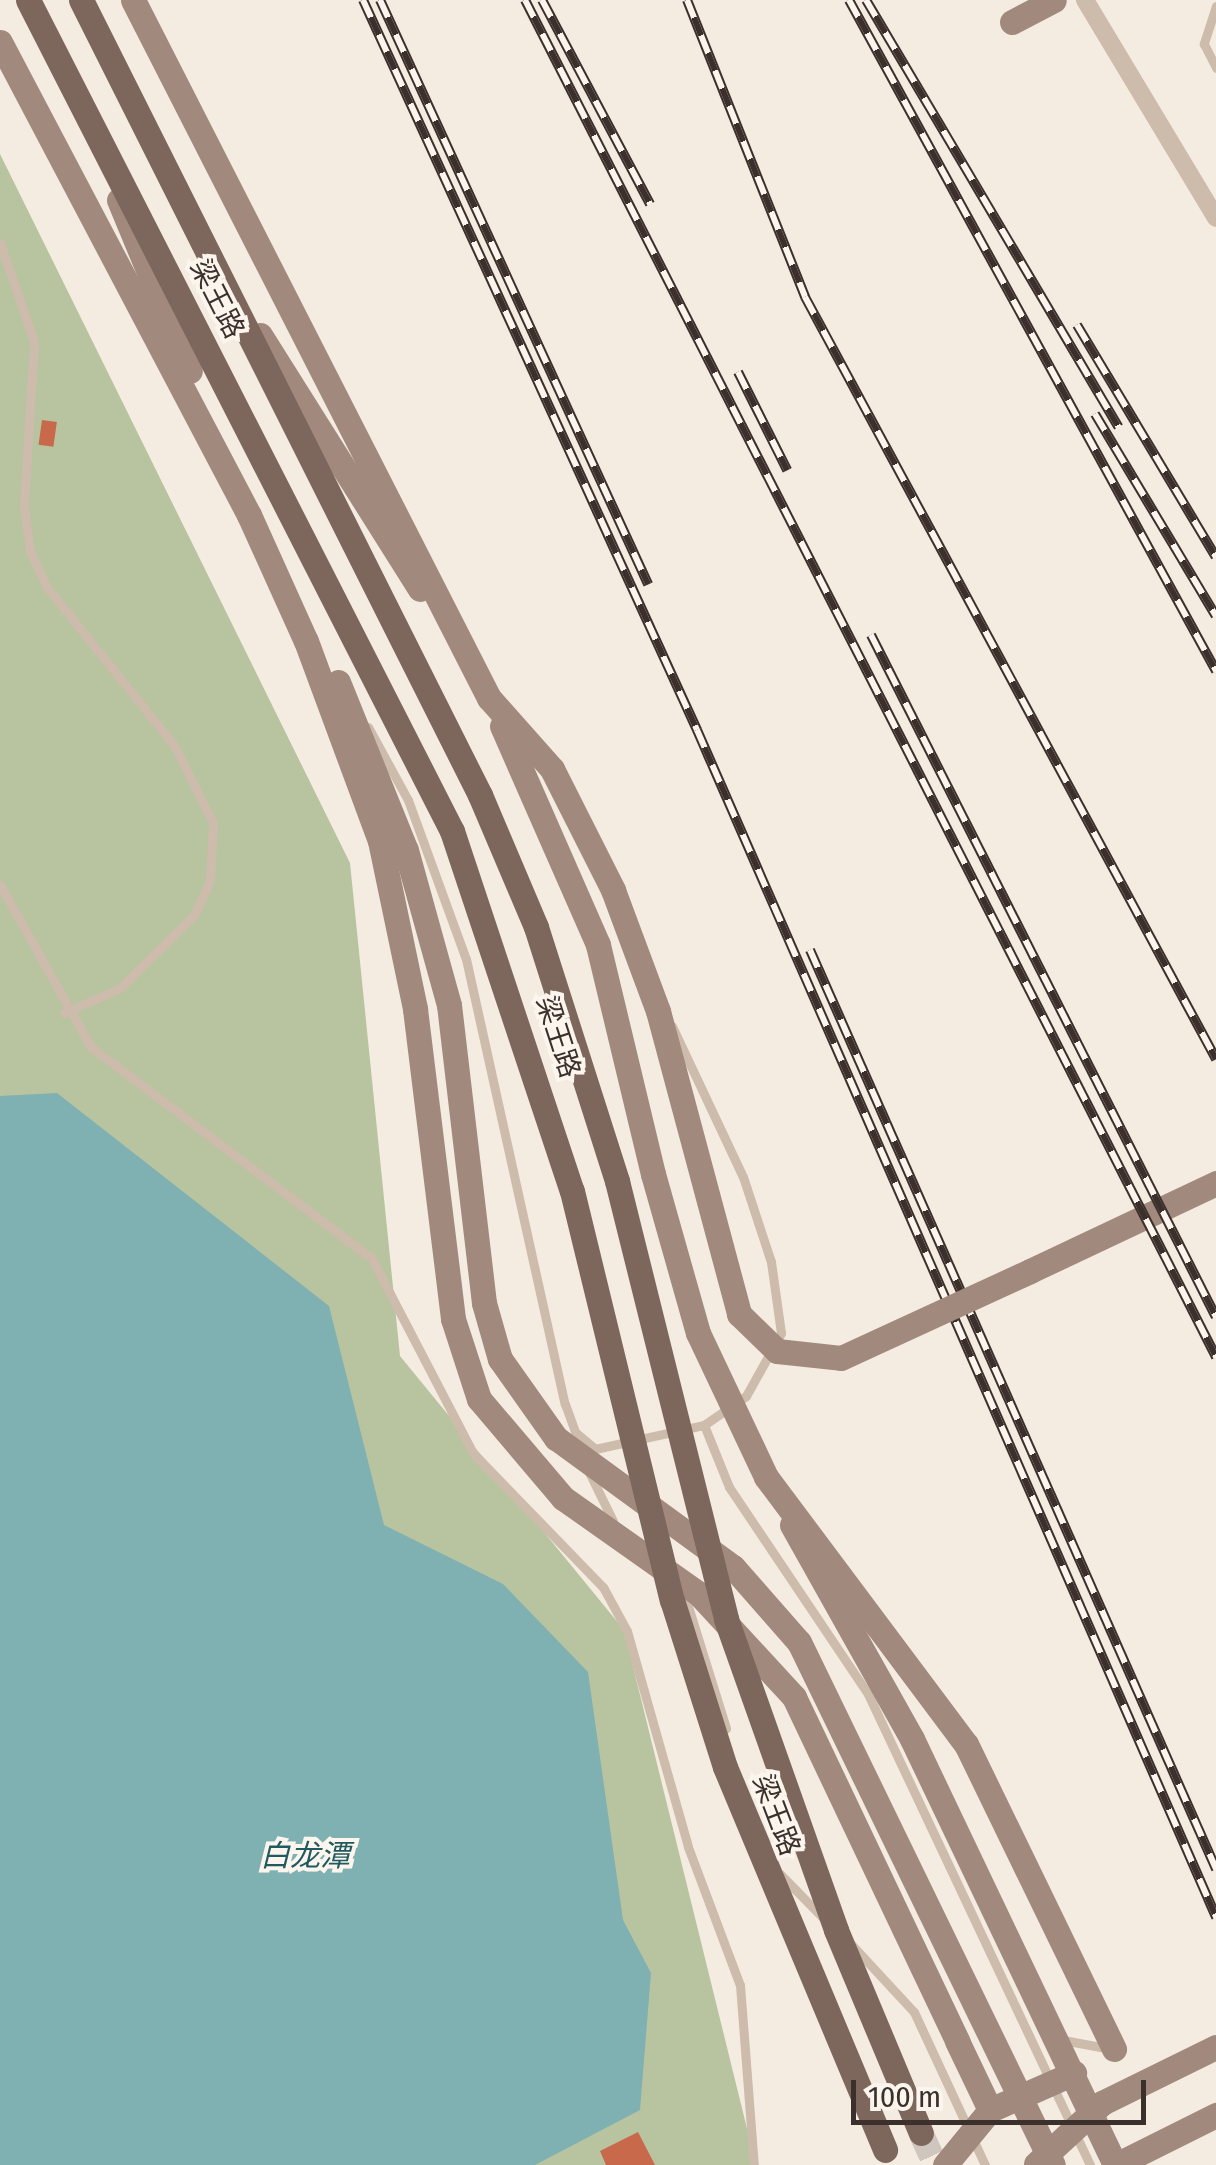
<!DOCTYPE html>
<meta charset="utf-8">
<style>
body{margin:0}
#map{position:relative;width:1216px;height:2165px;overflow:hidden;background:#f4ebe1;font-family:"Fira Sans Condensed","Noto Sans SC",sans-serif}
div>[style]{position:absolute}
.green>*{inset:0;background:#b8c4a0}
.water>*{inset:0;background:#7fb0b2}
.building>*{inset:0;background:#c8694b;transform-origin:0 0}
.primary-tunnel>*{height:25px;margin-top:-12.5px;transform-origin:0;background:repeating-linear-gradient(90deg,#cfc6bd 0 25px,transparent 0 37px)}
.lane>*{height:9px;margin:-4.5px;padding:0 4.5px;transform-origin:4.5px;border-radius:4.5px;background:#cdbbac}
.street>*{height:18px;margin:-9px;padding:0 9px;transform-origin:9px;border-radius:9px;background:#cdbbac}
.secondary>*{height:25px;margin:-12.5px;padding:0 12.5px;transform-origin:12.5px;border-radius:12.5px;background:#a18a7d}
.primary>*{height:25px;margin:-12.5px;padding:0 12.5px;transform-origin:12.5px;border-radius:12.5px;background:#7d675c}
.rail>*{height:10px;margin-top:-5px;transform-origin:0;background:repeating-linear-gradient(90deg,#fbf5ee 0 19px,#3b302b 0 38px);box-sizing:border-box;border-block:2px solid #3b302b}
.secondary-bridge>*{height:25px;margin:-12.5px;padding:0 12.5px;transform-origin:12.5px;border-radius:12.5px;background:#a18a7d}
.primary-bridge>*{height:25px;margin:-12.5px;padding:0 12.5px;transform-origin:12.5px;border-radius:12.5px;background:#7d675c}
span{translate:-50% -50%;white-space:nowrap;text-align:center;line-height:1.15;-webkit-text-stroke:8px #fbf5ee;paint-order:stroke}
.street-label{font-size:28px;color:#3b302b}
.water-label{font-size:30px;color:#1f5a5e;font-style:italic}
.scale{position:absolute;left:851px;top:2080px;width:295px;height:45px;box-sizing:border-box;border:5px solid #3b302b;border-top:0;padding-left:12px;font-size:30px;line-height:35px;white-space:nowrap;color:#3b302b;-webkit-text-stroke:8px #fbf5ee;paint-order:stroke}
</style>
<div id="map">
<div class="green">
<i style="clip-path:polygon(0 154px,350px 863px,400px 1356px,624px 1630px,756px 2165px,0 2165px)"></i>
</div>
<div class="water">
<i style="clip-path:polygon(57px 1093px,329px 1306px,384px 1525px,503px 1584px,588px 1672px,623px 1920px,651px 1973px,640px 2110px,535px 2165px,0 2165px,0 1096px)"></i>
</div>
<div class="building">
<i style="left:42px;top:420px;width:15px;height:25px;rotate:8deg"></i>
<i style="clip-path:polygon(638px 2132px,655px 2165px,606px 2165px,600px 2151px)"></i>
</div>
<div class="primary-tunnel">
<i style="left:921px;top:2133px;width:35px;rotate:65deg"></i>
</div>
<div class="lane">
<i style="left:1216px;top:6px;width:40px;rotate:108deg"></i>
<i style="left:1204px;top:44px;width:27px;rotate:63deg"></i>
<i style="left:0;top:243px;width:105px;rotate:71deg"></i>
<i style="left:34px;top:342px;width:164px;rotate:93.5deg"></i>
<i style="left:24px;top:506px;width:45px;rotate:82.4deg"></i>
<i style="left:30px;top:551px;width:38px;rotate:65deg"></i>
<i style="left:46px;top:586px;width:204px;rotate:51.2deg"></i>
<i style="left:174px;top:745px;width:87px;rotate:63.4deg"></i>
<i style="left:213px;top:823px;width:58px;rotate:93deg"></i>
<i style="left:210px;top:881px;width:38px;rotate:115deg"></i>
<i style="left:194px;top:915px;width:104px;rotate:135.4deg"></i>
<i style="left:120px;top:988px;width:61px;rotate:155.9deg"></i>
<i style="left:368px;top:727px;width:83px;rotate:61.3deg"></i>
<i style="left:408px;top:800px;width:169px;rotate:70deg"></i>
<i style="left:466px;top:959px;width:456px;rotate:77.5deg"></i>
<i style="left:565px;top:1404px;width:30px;rotate:70deg"></i>
<i style="left:575px;top:1432px;width:26px;rotate:40deg"></i>
<i style="left:595px;top:1449px;width:112px;rotate:-12.4deg"></i>
<i style="left:704px;top:1425px;width:51px;rotate:-34.6deg"></i>
<i style="left:746px;top:1396px;width:72px;rotate:-60.9deg"></i>
<i style="left:781px;top:1333px;width:72px;rotate:-98deg"></i>
<i style="left:771px;top:1262px;width:89px;rotate:-108.2deg"></i>
<i style="left:743px;top:1177px;width:167px;rotate:-115.2deg"></i>
<i style="left:0;top:885px;width:186px;rotate:60.7deg"></i>
<i style="left:91px;top:1047px;width:352px;rotate:37deg"></i>
<i style="left:372px;top:1259px;width:219px;rotate:62.5deg"></i>
<i style="left:473px;top:1453px;width:187px;rotate:45.9deg"></i>
<i style="left:603px;top:1587px;width:50px;rotate:61.4deg"></i>
<i style="left:627px;top:1631px;width:224px;rotate:74.2deg"></i>
<i style="left:688px;top:1847px;width:147px;rotate:69.4deg"></i>
<i style="left:740px;top:1985px;width:181px;rotate:85.6deg"></i>
<i style="left:704px;top:1425px;width:67px;rotate:68deg"></i>
<i style="left:729px;top:1487px;width:249px;rotate:56.1deg"></i>
<i style="left:868px;top:1694px;width:521px;rotate:64.76deg"></i>
<i style="left:587px;top:1468px;width:59px;rotate:63.9deg"></i>
<i style="left:683px;top:1590px;width:145px;rotate:72.7deg"></i>
<i style="left:780px;top:1874px;width:64px;rotate:45.6deg"></i>
<i style="left:851px;top:1944px;width:93px;rotate:47.2deg"></i>
<i style="left:914px;top:2012px;width:169px;rotate:65.1deg"></i>
<i style="left:1063px;top:2040px;width:49px;rotate:10.6deg"></i>
</div>
<div class="street">
<i style="left:1085px;top:0;width:254px;rotate:59deg"></i>
</div>
<div class="secondary">
<i style="left:133px;top:0;width:784px;rotate:62.98deg"></i>
<i style="left:489px;top:698px;width:95px;rotate:48.4deg"></i>
<i style="left:552px;top:769px;width:136px;rotate:63.2deg"></i>
<i style="left:613px;top:890px;width:129px;rotate:69.6deg"></i>
<i style="left:658px;top:1011px;width:314px;rotate:75deg"></i>
<i style="left:1012px;top:22px;width:47px;rotate:-27.6deg"></i>
<i style="left:0;top:42px;width:535px;rotate:62.24deg"></i>
<i style="left:249px;top:515px;width:138px;rotate:65.7deg"></i>
<i style="left:306px;top:641px;width:213px;rotate:69.7deg"></i>
<i style="left:380px;top:841px;width:172px;rotate:78.2deg"></i>
<i style="left:119px;top:200px;width:185px;rotate:67.5deg"></i>
<i style="left:260px;top:335px;width:300px;rotate:57.8deg"></i>
<i style="left:338px;top:682px;width:181px;rotate:68deg"></i>
<i style="left:406px;top:850px;width:161px;rotate:74.5deg"></i>
<i style="left:502px;top:726px;width:239px;rotate:66.3deg"></i>
<i style="left:598px;top:945px;width:236px;rotate:76.5deg"></i>
<i style="left:1030px;top:1271px;width:206px;rotate:-25.3deg"></i>
<i style="left:792px;top:1525px;width:245px;rotate:60.7deg"></i>
<i style="left:912px;top:1739px;width:472px;rotate:64.5deg"></i>
<i style="left:957px;top:2041px;width:76px;rotate:64.4deg"></i>
<i style="left:1102px;top:2103px;width:127px;rotate:-26.2deg"></i>
<i style="left:1116px;top:2165px;width:112px;rotate:-26.6deg"></i>
</div>
<div class="primary">
<i style="left:28px;top:0;width:933px;rotate:62.97deg"></i>
<i style="left:452px;top:831px;width:379px;rotate:71.6deg"></i>
<i style="left:81px;top:0;width:890px;rotate:63.35deg"></i>
<i style="left:480px;top:795px;width:143px;rotate:67deg"></i>
<i style="left:536px;top:927px;width:267px;rotate:72.3deg"></i>
</div>
<div class="rail">
<i style="left:363px;top:0;width:803px;rotate:65.41deg"></i>
<i style="left:697px;top:730px;width:1296px;rotate:66.38deg"></i>
<i style="left:380px;top:0;width:643px;rotate:65.35deg"></i>
<i style="left:525px;top:0;width:1523px;rotate:63.01deg"></i>
<i style="left:542px;top:0;width:231px;rotate:62.1deg"></i>
<i style="left:687px;top:0;width:320px;rotate:68.3deg"></i>
<i style="left:805px;top:297px;width:866px;rotate:61.66deg"></i>
<i style="left:849px;top:0;width:765px;rotate:61.32deg"></i>
<i style="left:866px;top:0;width:496px;rotate:59.4deg"></i>
<i style="left:1077px;top:325px;width:270px;rotate:59.1deg"></i>
<i style="left:738px;top:372px;width:110px;rotate:63.4deg"></i>
<i style="left:1095px;top:414px;width:235px;rotate:59.1deg"></i>
<i style="left:871px;top:635px;width:764px;rotate:63.17deg"></i>
<i style="left:810px;top:950px;width:1005px;rotate:66.16deg"></i>
</div>
<div class="secondary-bridge">
<i style="left:449px;top:1005px;width:300px;rotate:83.3deg"></i>
<i style="left:484px;top:1303px;width:58px;rotate:74.1deg"></i>
<i style="left:500px;top:1359px;width:97px;rotate:54.7deg"></i>
<i style="left:556px;top:1438px;width:219px;rotate:36.1deg"></i>
<i style="left:733px;top:1567px;width:100px;rotate:48.7deg"></i>
<i style="left:799px;top:1642px;width:581px;rotate:64.1deg"></i>
<i style="left:415px;top:1009px;width:312px;rotate:83deg"></i>
<i style="left:453px;top:1319px;width:84px;rotate:72deg"></i>
<i style="left:479px;top:1399px;width:130px;rotate:49.7deg"></i>
<i style="left:563px;top:1498px;width:166px;rotate:35.2deg"></i>
<i style="left:699px;top:1594px;width:140px;rotate:47.3deg"></i>
<i style="left:794px;top:1697px;width:381px;rotate:64.6deg"></i>
<i style="left:653px;top:1174px;width:165px;rotate:74.2deg"></i>
<i style="left:698px;top:1333px;width:159px;rotate:64.7deg"></i>
<i style="left:766px;top:1477px;width:334px;rotate:53.2deg"></i>
<i style="left:966px;top:1744px;width:339px;rotate:64.1deg"></i>
<i style="left:739px;top:1314px;width:53px;rotate:44.2deg"></i>
<i style="left:777px;top:1351px;width:64px;rotate:6.2deg"></i>
<i style="left:841px;top:1358px;width:208px;rotate:-24.7deg"></i>
<i style="left:1036px;top:2164px;width:90px;rotate:-42.7deg"></i>
<i style="left:945px;top:2165px;width:71px;rotate:-50.7deg"></i>
<i style="left:990px;top:2110px;width:92px;rotate:-23.8deg"></i>
</div>
<div class="primary-bridge">
<i style="left:617px;top:1181px;width:451px;rotate:76deg"></i>
<i style="left:726px;top:1619px;width:330px;rotate:70.5deg"></i>
<i style="left:836px;top:1930px;width:220px;rotate:67.3deg"></i>
<i style="left:572px;top:1191px;width:421px;rotate:76.3deg"></i>
<i style="left:672px;top:1600px;width:175px;rotate:72.4deg"></i>
<i style="left:725px;top:1767px;width:415px;rotate:67.3deg"></i>
</div>
<div class="street-label">
<span style="left:217px;top:299px;rotate:63deg">梁王路</span>
<span style="left:558px;top:1037px;rotate:72deg">梁王路</span>
<span style="left:776px;top:1815px;rotate:69deg">梁王路</span>
</div>
<div class="water-label">
<span style="left:305px;top:1856px">白龙潭</span>
</div>
<div class="scale">100 m</div>
</div>
